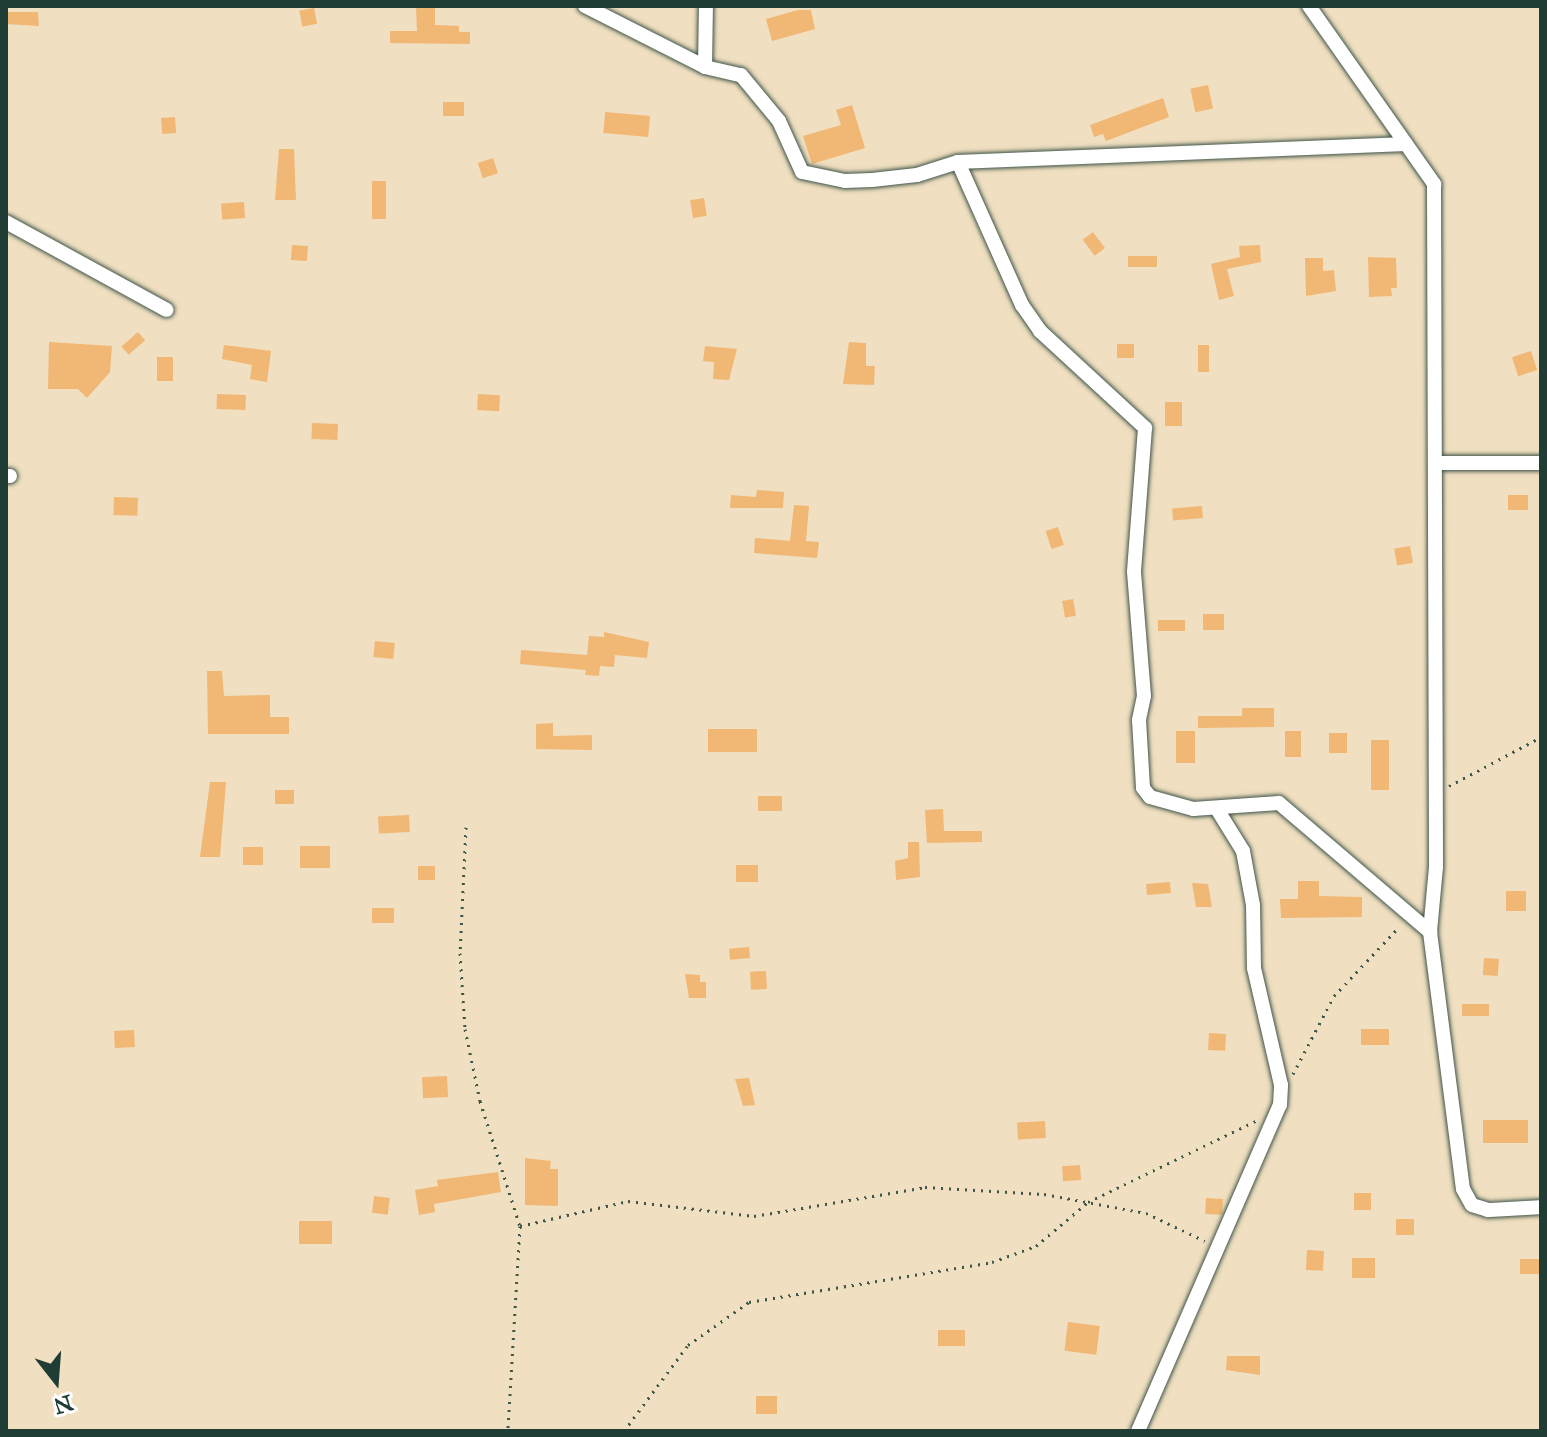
<!DOCTYPE html>
<style>
body{margin:0}
#map{position:relative;width:1547px;height:1437px;overflow:hidden;background:#f0dfc0;font-family:"IM FELL Great Primer",serif}
div>[style]{position:absolute}
.building>*{inset:0;background:#f1b775;transform-origin:0 0}
.path>*{height:3px;margin-top:-1.5px;transform-origin:0;background:repeating-linear-gradient(90deg,#3e5549 0 2px,transparent 0 8px)}
.roads{filter:drop-shadow(0 0 2px #3e5549) drop-shadow(0 0 2px #3e5549)}
.street>*{height:14px;margin:-7px;padding:0 7px;transform-origin:7px;border-radius:7px;background:#fff}
span{translate:-50% -50%;white-space:nowrap;text-align:center;line-height:1.15;-webkit-text-stroke:6px #fff;paint-order:stroke}
.frame{position:absolute;inset:0;border:8px solid #1f3d34;pointer-events:none}
.north{position:absolute;left:16px;top:1341px;width:80px;height:80px;-webkit-text-stroke:6px #fff;paint-order:stroke;rotate:163deg;font-size:22px;font-weight:700;line-height:32px;text-align:center;color:#1f3d34}
.north::after{content:'';display:block;margin:auto;width:28px;height:36px;background:#1f3d34;clip-path:polygon(50% 0,100% 100%,50% 72%,0 100%)}
</style>
<div id="map">
<div class="building">
<i style="clip-path:polygon(416px 6px,435px 6px,435px 25px,459px 26px,459px 32px,470px 32px,470px 44px,390px 43px,390px 31px,417px 31px)"></i>
<i style="left:314px;top:8px;width:16px;height:15px;rotate:79deg"></i>
<i style="clip-path:polygon(798px 10px,811px 10px,815px 29px,772px 41px,766px 19px)"></i>
<i style="clip-path:polygon(6px 12px,38px 12px,39px 26px,6px 24px)"></i>
<i style="left:1208px;top:85px;width:24px;height:18px;rotate:78deg"></i>
<i style="clip-path:polygon(1163px 98px,1169px 117px,1106px 141px,1103px 134px,1094px 137px,1090px 125px)"></i>
<i style="left:464px;top:102px;width:14px;height:21px;rotate:90deg"></i>
<i style="clip-path:polygon(852px 105px,865px 148px,812px 164px,803px 136px,841px 125px,836px 110px)"></i>
<i style="left:650px;top:116px;width:21px;height:45px;rotate:95deg"></i>
<i style="left:175px;top:117px;width:16px;height:14px;rotate:86deg"></i>
<i style="clip-path:polygon(279px 149px,294px 149px,296px 200px,275px 200px)"></i>
<i style="left:493px;top:158px;width:16px;height:16px;rotate:72deg"></i>
<i style="left:372px;top:181px;width:14px;height:38px"></i>
<i style="left:704px;top:198px;width:18px;height:14px;rotate:81deg"></i>
<i style="left:244px;top:202px;width:16px;height:23px;rotate:86deg"></i>
<i style="left:1093px;top:232px;width:20px;height:13px;rotate:53deg"></i>
<i style="left:292px;top:245px;width:16px;height:15px;rotate:4deg"></i>
<i style="clip-path:polygon(1260px 245px,1261px 262px,1227px 269px,1234px 296px,1219px 300px,1211px 264px,1240px 257px,1239px 246px)"></i>
<i style="left:1128px;top:256px;width:29px;height:11px"></i>
<i style="clip-path:polygon(1368px 257px,1396px 258px,1397px 288px,1391px 288px,1392px 296px,1369px 297px)"></i>
<i style="clip-path:polygon(1305px 258px,1323px 258px,1323px 271px,1334px 270px,1336px 291px,1306px 296px)"></i>
<i style="left:138px;top:332px;width:11px;height:22px;rotate:49deg"></i>
<i style="clip-path:polygon(49px 342px,112px 346px,110px 372px,87px 398px,78px 389px,48px 389px)"></i>
<i style="clip-path:polygon(849px 342px,866px 343px,866px 366px,875px 366px,874px 385px,843px 384px)"></i>
<i style="left:1134px;top:344px;width:14px;height:17px;rotate:90deg"></i>
<i style="clip-path:polygon(224px 345px,271px 351px,267px 382px,250px 379px,252px 365px,222px 359px)"></i>
<i style="left:1198px;top:345px;width:11px;height:27px"></i>
<i style="clip-path:polygon(705px 346px,737px 349px,729px 380px,713px 379px,714px 362px,703px 361px)"></i>
<i style="left:1531px;top:351px;width:20px;height:20px;rotate:72deg"></i>
<i style="left:157px;top:357px;width:16px;height:24px"></i>
<i style="left:217px;top:394px;width:29px;height:15px;rotate:2deg"></i>
<i style="left:478px;top:394px;width:22px;height:16px;rotate:3deg"></i>
<i style="left:1165px;top:402px;width:17px;height:24px"></i>
<i style="left:312px;top:423px;width:26px;height:16px;rotate:2deg"></i>
<i style="clip-path:polygon(757px 490px,784px 492px,783px 508px,730px 508px,731px 495px,756px 497px)"></i>
<i style="left:1508px;top:495px;width:20px;height:15px"></i>
<i style="left:114px;top:497px;width:24px;height:18px;rotate:2deg"></i>
<i style="clip-path:polygon(794px 505px,809px 506px,806px 541px,819px 542px,817px 558px,754px 553px,755px 538px,790px 541px)"></i>
<i style="left:1202px;top:506px;width:12px;height:30px;rotate:85deg"></i>
<i style="left:1058px;top:527px;width:19px;height:13px;rotate:72deg"></i>
<i style="left:1410px;top:546px;width:17px;height:16px;rotate:80deg"></i>
<i style="left:1073px;top:599px;width:17px;height:11px;rotate:80deg"></i>
<i style="left:1203px;top:614px;width:21px;height:16px"></i>
<i style="left:1158px;top:620px;width:27px;height:11px"></i>
<i style="clip-path:polygon(604px 632px,649px 642px,647px 658px,615px 655px,614px 667px,600px 666px,599px 676px,585px 675px,586px 670px,520px 664px,521px 650px,587px 655px,589px 636px,604px 637px)"></i>
<i style="left:375px;top:641px;width:20px;height:16px;rotate:6deg"></i>
<i style="clip-path:polygon(207px 671px,222px 671px,224px 696px,270px 695px,270px 717px,289px 717px,289px 734px,208px 734px)"></i>
<i style="clip-path:polygon(1242px 708px,1274px 708px,1274px 727px,1198px 728px,1198px 716px,1242px 716px)"></i>
<i style="clip-path:polygon(553px 723px,553px 736px,592px 735px,592px 750px,536px 749px,536px 724px)"></i>
<i style="left:708px;top:729px;width:49px;height:23px"></i>
<i style="left:1176px;top:731px;width:19px;height:32px"></i>
<i style="left:1285px;top:731px;width:16px;height:26px"></i>
<i style="left:1329px;top:733px;width:18px;height:20px"></i>
<i style="left:1371px;top:740px;width:18px;height:50px"></i>
<i style="clip-path:polygon(210px 782px,226px 782px,220px 857px,200px 857px)"></i>
<i style="left:275px;top:790px;width:19px;height:14px"></i>
<i style="left:758px;top:796px;width:24px;height:15px"></i>
<i style="clip-path:polygon(943px 809px,944px 831px,982px 831px,982px 842px,927px 843px,925px 810px)"></i>
<i style="left:409px;top:815px;width:17px;height:31px;rotate:87deg"></i>
<i style="clip-path:polygon(908px 842px,919px 842px,920px 877px,896px 880px,895px 861px,908px 858px)"></i>
<i style="left:300px;top:846px;width:30px;height:22px"></i>
<i style="left:243px;top:847px;width:20px;height:18px"></i>
<i style="left:736px;top:865px;width:22px;height:17px"></i>
<i style="left:418px;top:866px;width:17px;height:14px"></i>
<i style="clip-path:polygon(1298px 881px,1319px 881px,1319px 896px,1362px 897px,1362px 917px,1281px 918px,1280px 899px,1298px 899px)"></i>
<i style="left:1170px;top:882px;width:11px;height:24px;rotate:85deg"></i>
<i style="clip-path:polygon(1192px 883px,1208px 884px,1212px 907px,1196px 907px)"></i>
<i style="left:1506px;top:891px;width:20px;height:20px"></i>
<i style="left:372px;top:908px;width:22px;height:15px"></i>
<i style="left:749px;top:947px;width:11px;height:20px;rotate:85deg"></i>
<i style="left:1484px;top:958px;width:15px;height:17px;rotate:4deg"></i>
<i style="left:766px;top:971px;width:18px;height:16px;rotate:87deg"></i>
<i style="clip-path:polygon(685px 974px,700px 975px,700px 982px,706px 982px,706px 998px,689px 998px)"></i>
<i style="left:1462px;top:1004px;width:27px;height:12px"></i>
<i style="left:1361px;top:1029px;width:28px;height:16px"></i>
<i style="left:134px;top:1030px;width:17px;height:20px;rotate:87deg"></i>
<i style="left:1209px;top:1033px;width:17px;height:17px;rotate:3deg"></i>
<i style="left:447px;top:1076px;width:21px;height:25px;rotate:87deg"></i>
<i style="clip-path:polygon(749px 1078px,755px 1105px,743px 1106px,735px 1079px)"></i>
<i style="left:1483px;top:1120px;width:45px;height:23px"></i>
<i style="left:1045px;top:1121px;width:17px;height:28px;rotate:87deg"></i>
<i style="clip-path:polygon(525px 1158px,551px 1161px,550px 1169px,558px 1169px,558px 1206px,525px 1205px)"></i>
<i style="left:1080px;top:1165px;width:15px;height:18px;rotate:86deg"></i>
<i style="clip-path:polygon(498px 1172px,501px 1192px,434px 1204px,435px 1212px,419px 1215px,415px 1190px,438px 1186px,437px 1180px)"></i>
<i style="left:1354px;top:1193px;width:17px;height:17px"></i>
<i style="left:374px;top:1196px;width:16px;height:17px;rotate:7deg"></i>
<i style="left:1206px;top:1198px;width:17px;height:16px;rotate:3deg"></i>
<i style="left:1396px;top:1219px;width:18px;height:16px"></i>
<i style="left:332px;top:1221px;width:23px;height:33px;rotate:90deg"></i>
<i style="left:1307px;top:1250px;width:17px;height:20px;rotate:3deg"></i>
<i style="left:1352px;top:1258px;width:23px;height:20px"></i>
<i style="left:1520px;top:1259px;width:21px;height:15px"></i>
<i style="left:1068px;top:1322px;width:32px;height:29px;rotate:7deg"></i>
<i style="left:938px;top:1330px;width:27px;height:16px"></i>
<i style="clip-path:polygon(1227px 1356px,1260px 1356px,1260px 1375px,1226px 1370px)"></i>
<i style="left:756px;top:1396px;width:21px;height:18px"></i>
</div>
<div class="path">
<i style="left:1449px;top:786px;width:104px;rotate:-28deg"></i>
<i style="left:466px;top:827px;width:126px;rotate:92.7deg"></i>
<i style="left:460px;top:953px;width:76px;rotate:86.2deg"></i>
<i style="left:465px;top:1029px;width:74px;rotate:78.2deg"></i>
<i style="left:480px;top:1101px;width:131px;rotate:72.3deg"></i>
<i style="left:520px;top:1226px;width:205px;rotate:93.4deg"></i>
<i style="left:1293px;top:1074px;width:88px;rotate:-62.3deg"></i>
<i style="left:1334px;top:996px;width:96px;rotate:-46.7deg"></i>
<i style="left:520px;top:1226px;width:111px;rotate:-13deg"></i>
<i style="left:628px;top:1201px;width:127px;rotate:6.8deg"></i>
<i style="left:754px;top:1216px;width:173px;rotate:-9.6deg"></i>
<i style="left:925px;top:1187px;width:119px;rotate:3.4deg"></i>
<i style="left:1044px;top:1194px;width:104px;rotate:10.6deg"></i>
<i style="left:1146px;top:1213px;width:65px;rotate:25.4deg"></i>
<i style="left:624px;top:1431px;width:107px;rotate:-53.3deg"></i>
<i style="left:688px;top:1345px;width:75px;rotate:-35.2deg"></i>
<i style="left:749px;top:1302px;width:246px;rotate:-9.3deg"></i>
<i style="left:992px;top:1262px;width:47px;rotate:-20deg"></i>
<i style="left:1036px;top:1246px;width:68px;rotate:-40.2deg"></i>
<i style="left:1088px;top:1202px;width:189px;rotate:-25.8deg"></i>
</div>
<div class="roads">
<div class="street">
<i style="left:585px;top:6px;width:135px;rotate:26.9deg"></i>
<i style="left:705px;top:67px;width:37px;rotate:13deg"></i>
<i style="left:741px;top:75px;width:60px;rotate:50.4deg"></i>
<i style="left:779px;top:121px;width:56px;rotate:65.7deg"></i>
<i style="left:802px;top:172px;width:44px;rotate:11.8deg"></i>
<i style="left:845px;top:181px;width:27px;rotate:-2deg"></i>
<i style="left:872px;top:180px;width:45px;rotate:-6.3deg"></i>
<i style="left:917px;top:175px;width:43px;rotate:-17.6deg"></i>
<i style="left:958px;top:162px;width:157px;rotate:65.9deg"></i>
<i style="left:1022px;top:305px;width:32px;rotate:55deg"></i>
<i style="left:1040px;top:331px;width:143px;rotate:42.7deg"></i>
<i style="left:1145px;top:428px;width:144px;rotate:94.4deg"></i>
<i style="left:1134px;top:572px;width:124px;rotate:85.4deg"></i>
<i style="left:1144px;top:696px;width:25px;rotate:102deg"></i>
<i style="left:1139px;top:720px;width:68px;rotate:86.6deg"></i>
<i style="left:1143px;top:788px;width:11px;rotate:52deg"></i>
<i style="left:1150px;top:797px;width:45px;rotate:15.6deg"></i>
<i style="left:1193px;top:809px;width:86px;rotate:-4deg"></i>
<i style="left:1279px;top:803px;width:199px;rotate:40.5deg"></i>
<i style="left:1430px;top:932px;width:259px;rotate:82.7deg"></i>
<i style="left:1463px;top:1189px;width:18px;rotate:61deg"></i>
<i style="left:1472px;top:1205px;width:17px;rotate:17deg"></i>
<i style="left:1488px;top:1210px;width:53px;rotate:-3.2deg"></i>
<i style="left:1309px;top:6px;width:218px;rotate:54.9deg"></i>
<i style="left:1434px;top:184px;width:683px;rotate:89.83deg"></i>
<i style="left:1436px;top:867px;width:65px;rotate:95.3deg"></i>
<i style="left:705px;top:67px;width:61px;rotate:-89.1deg"></i>
<i style="left:958px;top:162px;width:448px;rotate:-2.3deg"></i>
<i style="left:6px;top:222px;width:183px;rotate:28.7deg"></i>
<i style="left:1435px;top:463px;width:106px"></i>
<i style="left:6px;top:476px;width:4px"></i>
<i style="left:1138px;top:1431px;width:356px;rotate:-66.5deg"></i>
<i style="left:1280px;top:1105px;width:20px;rotate:-87deg"></i>
<i style="left:1281px;top:1085px;width:120px;rotate:-103deg"></i>
<i style="left:1254px;top:968px;width:63px;rotate:-90.9deg"></i>
<i style="left:1253px;top:905px;width:55px;rotate:-100.5deg"></i>
<i style="left:1243px;top:851px;width:49px;rotate:-121.8deg"></i>
</div>
</div>
<div class="frame"></div>
<div class="north">N</div>
</div>
